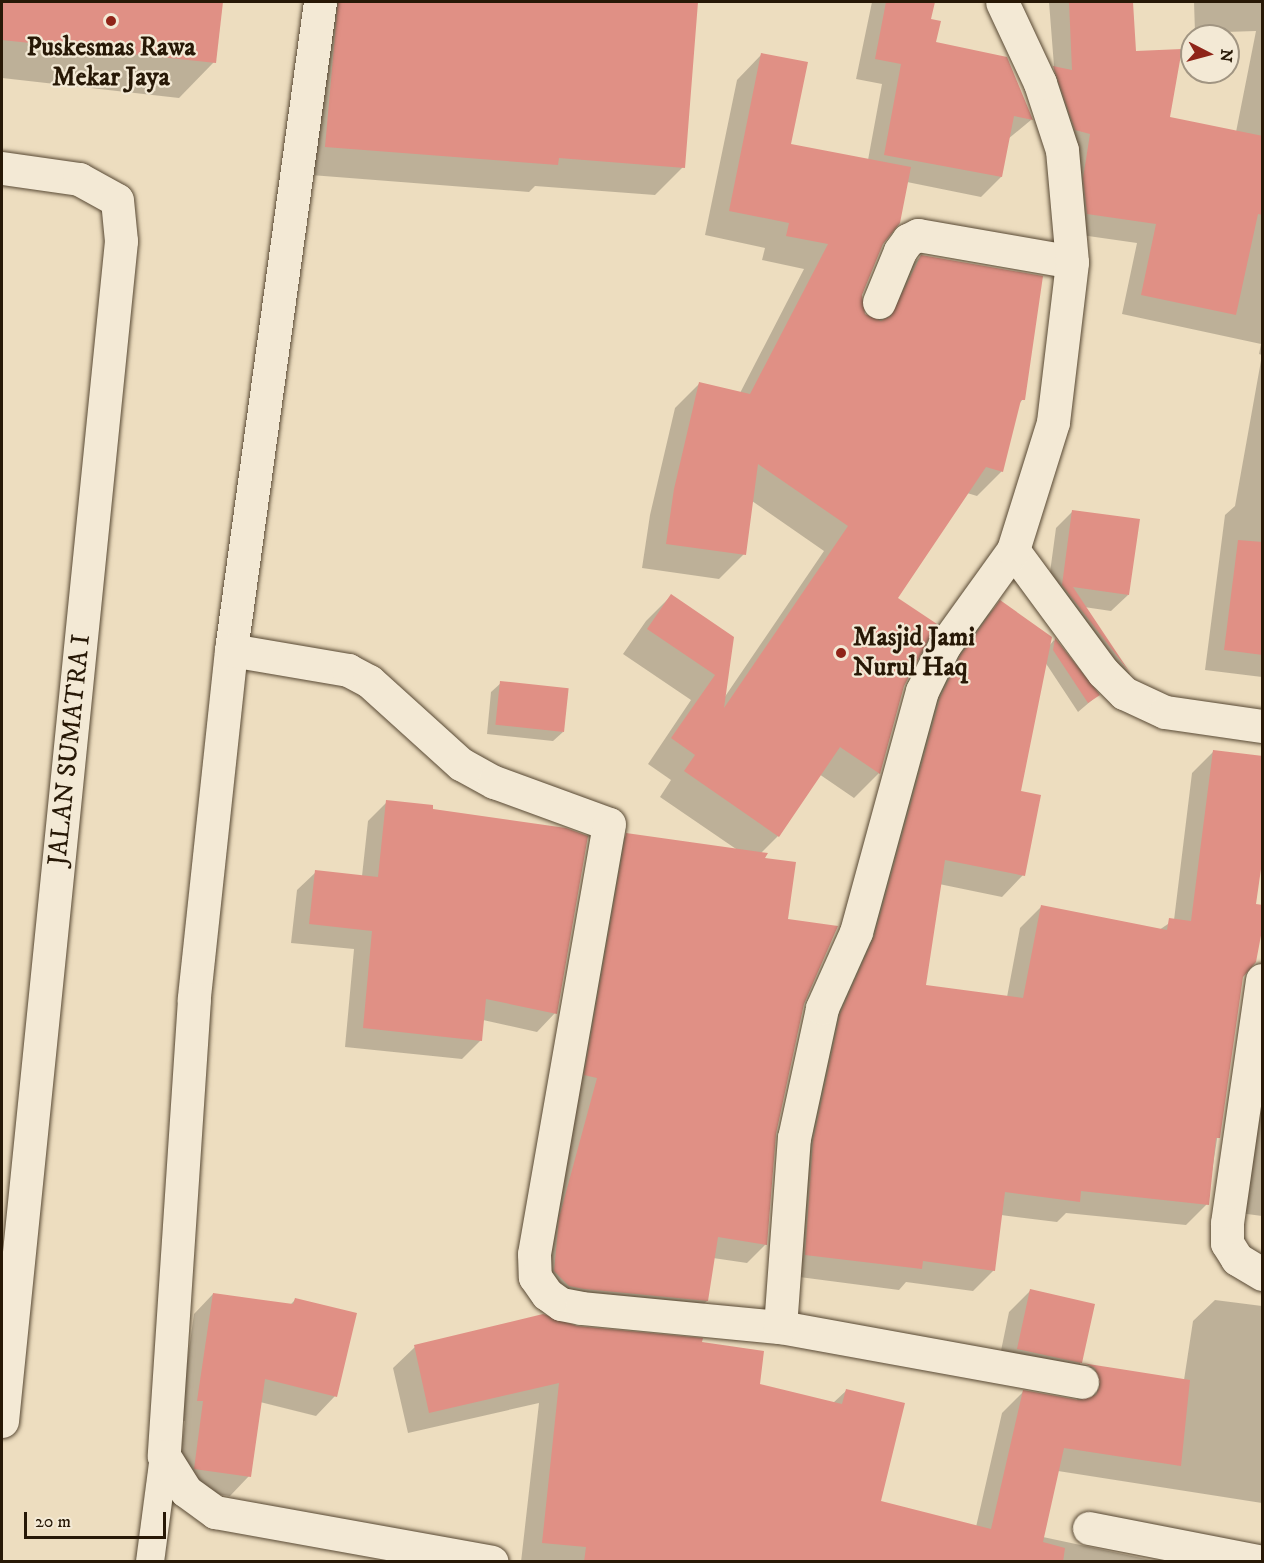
<!DOCTYPE html>
<style>
body{margin:0}
#map{position:relative;width:1264px;height:1563px;overflow:hidden;background:#edddbf;font-family:"IM FELL DW Pica",serif}
div>[style]{position:absolute}
.shadow>*{inset:0;background:#0003}
.building>*{inset:0;background:#e09085;transform-origin:0 0}
.roads{filter:drop-shadow(0 0 2px #584934) drop-shadow(0 0 2px #584934)}
.service>*{height:28px;margin:-14px;padding:0 14px;transform-origin:14px;border-radius:14px;background:#f3e9d5}
.minor>*{height:33px;margin:-16.5px;padding:0 16.5px;transform-origin:16.5px;border-radius:16.5px;background:#f3e9d5}
.dots>*{width:16px;height:16px;translate:-50% -50%;box-sizing:border-box;border:3px solid #f3e9d5;border-radius:50%}
span{translate:-50% -50%;white-space:nowrap;text-align:center;line-height:1.15;-webkit-text-stroke:4.5px #f3e9d5;paint-order:stroke}
.poi-label{font-size:26px;color:#271806;font-weight:700}
.left{translate:0 -50%;text-align:left}
.street-label{font-size:26px;color:#271806}
.frame{position:absolute;inset:0;border:3px solid #271806;pointer-events:none}
.north{position:absolute;left:1180px;top:24px;width:60px;height:60px;box-sizing:border-box;background:#f3e9d5;border:2px solid #a19582;border-radius:50%;rotate:96deg;font-size:16px;font-weight:700;line-height:24px;text-align:center;color:#271806}
.north::after{content:'';display:block;margin:auto;width:21px;height:27px;background:#8f2418;clip-path:polygon(50% 0,100% 100%,50% 72%,0 100%)}
.scale{position:absolute;left:24px;top:1512px;width:142px;height:27px;box-sizing:border-box;border:3px solid #271806;border-top:0;padding-left:8px;font-size:18px;line-height:21px;white-space:nowrap;color:#271806;-webkit-text-stroke:4px #f3e9d5;paint-order:stroke}
</style>
<div id="map">
<div class="shadow">
<i style="clip-path:polygon(2px 2px,221px 2px,214px 62px,179px 98px,2px 78px)"></i>
<i style="clip-path:polygon(312px 2px,696px 2px,683px 167px,655px 195px,535px 186px,529px 192px,298px 174px)"></i>
<i style="clip-path:polygon(872px 2px,933px 2px,930px 20px,934px 43px,1006px 58px,1031px 120px,1008px 139px,1001px 177px,981px 197px,907px 182px,860px 295px,863px 315px,877px 321px,896px 281px,921px 256px,1023px 399px,1019px 404px,1002px 471px,977px 496px,967px 493px,896px 598px,903px 685px,879px 773px,854px 798px,819px 774px,778px 836px,760px 854px,786px 920px,766px 1244px,747px 1263px,713px 1258px,707px 1301px,687px 1320px,549px 1305px,541px 1238px,579px 1097px,566px 1094px,608px 854px,627px 835px,739px 851px,660px 797px,671px 780px,648px 764px,691px 700px,623px 654px,646px 621px,671px 596px,732px 638px,724px 698px,824px 551px,752px 501px,744px 554px,719px 579px,642px 568px,650px 515px,675px 408px,700px 383px,740px 393px,804px 269px,762px 260px,765px 248px,705px 235px,737px 80px,761px 55px,789px 145px,868px 160px,882px 84px,856px 79px)"></i>
<i style="clip-path:polygon(1049px 2px,1132px 2px,1134px 53px,1169px 119px,1236px 132px,1256px 31px,1195px 33px,1194px 2px,1262px 2px,1262px 677px,1205px 670px,1225px 515px,1235px 506px,1262px 355px,1259px 354px,1261px 344px,1122px 314px,1137px 243px,1067px 233px)"></i>
<i style="clip-path:polygon(1073px 511px,1128px 595px,1111px 611px,1084px 607px,1130px 674px,1114px 689px,1046px 602px,1056px 528px)"></i>
<i style="clip-path:polygon(1001px 602px,1049px 646px,1054px 640px,1098px 695px,1078px 712px,1045px 662px,1019px 792px,1023px 875px,1002px 897px,939px 884px,924px 986px,1007px 997px,1020px 928px,1041px 907px,1159px 930px,1174px 920px,1192px 773px,1213px 752px,1242px 977px,1207px 1204px,1186px 1225px,1066px 1213px,1057px 1222px,1001px 1215px,994px 1270px,973px 1291px,906px 1282px,899px 1290px,784px 1275px,792px 1163px,939px 679px,979px 623px)"></i>
<i style="clip-path:polygon(501px 683px,563px 732px,553px 741px,487px 734px,491px 692px)"></i>
<i style="clip-path:polygon(387px 802px,431px 810px,555px 1013px,537px 1032px,483px 1020px,481px 1040px,462px 1059px,345px 1047px,354px 949px,291px 943px,297px 890px,316px 872px,362px 876px,368px 821px)"></i>
<i style="clip-path:polygon(1262px 1105px,1262px 1216px,1232px 1212px,1244px 1123px)"></i>
<i style="clip-path:polygon(1030px 1291px,1093px 1305px,1080px 1364px,1184px 1380px,1193px 1321px,1215px 1300px,1262px 1306px,1262px 1503px,1058px 1471px,1043px 1537px,1160px 1562px,521px 1562px,539px 1403px,408px 1433px,393px 1368px,415px 1347px,577px 1328px,700px 1343px,758px 1385px,833px 1403px,847px 1390px,879px 1502px,976px 1527px,1002px 1413px,1023px 1392px,1078px 1402px,1074px 1389px,997px 1370px,1009px 1312px)"></i>
<i style="clip-path:polygon(213px 1294px,290px 1305px,295px 1300px,335px 1396px,316px 1416px,260px 1402px,249px 1476px,230px 1496px,176px 1489px,185px 1421px,179px 1420px,194px 1314px)"></i>
</div>
<div class="building">
<i style="clip-path:polygon(2px 2px,223px 2px,216px 63px,2px 40px)"></i>
<i style="clip-path:polygon(338px 2px,698px 2px,685px 168px,559px 158px,558px 165px,325px 147px)"></i>
<i style="clip-path:polygon(886px 2px,935px 2px,931px 19px,941px 21px,936px 42px,1007px 57px,1033px 120px,1014px 116px,1002px 177px,884px 155px,901px 64px,875px 59px)"></i>
<i style="clip-path:polygon(1069px 2px,1133px 2px,1136px 51px,1182px 49px,1170px 117px,1263px 136px,1263px 215px,1258px 214px,1236px 315px,1141px 295px,1156px 224px,1087px 214px,1083px 178px,1090px 134px,1075px 130px,1053px 66px,1072px 70px)"></i>
<i style="clip-path:polygon(761px 53px,808px 62px,791px 144px,911px 167px,900px 223px,883px 244px,862px 295px,865px 314px,881px 321px,891px 316px,921px 255px,1043px 276px,1025px 400px,1021px 400px,1003px 472px,986px 467px,898px 598px,937px 624px,904px 686px,880px 774px,840px 747px,779px 837px,684px 771px,695px 755px,671px 738px,715px 675px,647px 629px,671px 594px,734px 637px,724px 708px,848px 526px,758px 464px,746px 555px,666px 544px,674px 489px,699px 382px,750px 394px,828px 244px,786px 236px,789px 223px,729px 211px)"></i>
<i style="clip-path:polygon(1072px 510px,1140px 519px,1129px 595px,1073px 587px,1131px 674px,1062px 585px)"></i>
<i style="clip-path:polygon(1238px 540px,1263px 542px,1263px 655px,1224px 650px)"></i>
<i style="clip-path:polygon(1000px 600px,1052px 637px,1021px 791px,1041px 795px,1025px 876px,945px 860px,926px 985px,1023px 998px,1041px 905px,1167px 930px,1169px 918px,1191px 921px,1213px 750px,1263px 756px,1263px 855px,1256px 904px,1263px 905px,1263px 925px,1256px 962px,1243px 977px,1220px 1138px,1216px 1138px,1209px 1205px,1081px 1191px,1080px 1202px,1005px 1192px,995px 1271px,923px 1261px,922px 1269px,805px 1255px,813px 1141px,840px 1014px,874px 937px,940px 698px,960px 656px)"></i>
<i style="clip-path:polygon(1055px 638px,1100px 695px,1088px 703px,1053px 650px)"></i>
<i style="left:500px;top:681px;width:69px;height:44px;rotate:6deg"></i>
<i style="clip-path:polygon(386px 800px,433px 805px,433px 809px,566px 828px,588px 836px,557px 1014px,486px 999px,482px 1041px,363px 1028px,372px 931px,309px 924px,315px 870px,378px 877px)"></i>
<i style="clip-path:polygon(626px 833px,768px 853px,765px 858px,796px 862px,788px 919px,838px 926px,804px 1004px,776px 1134px,767px 1245px,718px 1237px,708px 1301px,584px 1289px,569px 1286px,554px 1271px,559px 1218px,597px 1078px,584px 1075px)"></i>
<i style="clip-path:polygon(1030px 1289px,1095px 1304px,1082px 1363px,1190px 1380px,1181px 1466px,1064px 1448px,1043px 1542px,1065px 1548px,1063px 1562px,584px 1562px,586px 1547px,542px 1543px,559px 1383px,429px 1413px,414px 1345px,543px 1314px,577px 1326px,703px 1338px,702px 1342px,764px 1351px,760px 1384px,842px 1404px,846px 1389px,905px 1403px,881px 1501px,991px 1529px,1023px 1390px,1079px 1400px,1096px 1395px,1100px 1385px,1095px 1368px,1086px 1364px,1017px 1349px)"></i>
<i style="clip-path:polygon(213px 1293px,293px 1304px,295px 1298px,357px 1313px,337px 1397px,265px 1379px,251px 1477px,194px 1469px,203px 1401px,197px 1401px)"></i>
</div>
<div class="roads">
<div class="service">
<i style="left:150px;top:1562px;width:107px;rotate:-82.5deg"></i>
</div>
<div class="minor">
<i style="left:320px;top:2px;width:654px;rotate:97.82deg"></i>
<i style="left:231px;top:650px;width:351px;rotate:96.1deg"></i>
<i style="left:194px;top:999px;width:458px;rotate:93.8deg"></i>
<i style="left:164px;top:1456px;width:41px;rotate:57.8deg"></i>
<i style="left:186px;top:1491px;width:36px;rotate:36deg"></i>
<i style="left:215px;top:1512px;width:281px;rotate:10.2deg"></i>
<i style="left:2px;top:168px;width:78px;rotate:8.1deg"></i>
<i style="left:79px;top:179px;width:43px;rotate:28.9deg"></i>
<i style="left:117px;top:200px;width:41px;rotate:84.4deg"></i>
<i style="left:121px;top:241px;width:1186px;rotate:95.76deg"></i>
<i style="left:879px;top:302px;width:55px;rotate:-67.6deg"></i>
<i style="left:900px;top:251px;width:14px;rotate:-54deg"></i>
<i style="left:908px;top:240px;width:11px;rotate:-27deg"></i>
<i style="left:918px;top:235px;width:156px;rotate:9.9deg"></i>
<i style="left:1013px;top:550px;width:152px;rotate:53.6deg"></i>
<i style="left:1103px;top:672px;width:30px;rotate:45deg"></i>
<i style="left:1124px;top:693px;width:45px;rotate:24.9deg"></i>
<i style="left:1165px;top:712px;width:98px;rotate:8.2deg"></i>
<i style="left:231px;top:650px;width:119px;rotate:9.7deg"></i>
<i style="left:348px;top:670px;width:24px;rotate:28deg"></i>
<i style="left:369px;top:681px;width:124px;rotate:42.1deg"></i>
<i style="left:461px;top:764px;width:38px;rotate:29deg"></i>
<i style="left:494px;top:782px;width:122px;rotate:20.1deg"></i>
<i style="left:609px;top:824px;width:436px;rotate:99.9deg"></i>
<i style="left:534px;top:1254px;width:23px;rotate:88deg"></i>
<i style="left:535px;top:1277px;width:21px;rotate:55deg"></i>
<i style="left:547px;top:1294px;width:17px;rotate:36deg"></i>
<i style="left:561px;top:1304px;width:20px;rotate:11deg"></i>
<i style="left:581px;top:1308px;width:200px;rotate:5.5deg"></i>
<i style="left:780px;top:1327px;width:307px;rotate:10.3deg"></i>
<i style="left:1262px;top:980px;width:246px;rotate:98.2deg"></i>
<i style="left:1227px;top:1223px;width:20px;rotate:90deg"></i>
<i style="left:1227px;top:1243px;width:19px;rotate:58deg"></i>
<i style="left:1237px;top:1259px;width:29px;rotate:31deg"></i>
<i style="left:780px;top:1327px;width:190px;rotate:-85.8deg"></i>
<i style="left:794px;top:1138px;width:133px;rotate:-77.8deg"></i>
<i style="left:822px;top:1008px;width:83px;rotate:-65.9deg"></i>
<i style="left:856px;top:932px;width:250px;rotate:-74.7deg"></i>
<i style="left:922px;top:691px;width:50px;rotate:-63.9deg"></i>
<i style="left:944px;top:646px;width:118px;rotate:-54.3deg"></i>
<i style="left:1013px;top:550px;width:134px;rotate:-72.6deg"></i>
<i style="left:1053px;top:422px;width:161px;rotate:-83.2deg"></i>
<i style="left:1072px;top:262px;width:112px;rotate:-95.1deg"></i>
<i style="left:1062px;top:150px;width:71px;rotate:-108.2deg"></i>
<i style="left:1040px;top:83px;width:89px;rotate:-115.1deg"></i>
<i style="left:1089px;top:1528px;width:176px;rotate:11.1deg"></i>
</div>
</div>
<div class="dots">
<i style="left:111px;top:21px;background:#8f2418"></i>
<i style="left:841px;top:653px;background:#8f2418"></i>
</div>
<div class="poi-label">
<span style="left:111px;top:63px">Puskesmas Rawa<br>Mekar Jaya</span>
<span class="left" style="left:853px;top:653px">Masjid Jami<br>Nurul Haq</span>
</div>
<div class="street-label">
<span style="left:70px;top:750px;rotate:-84deg">JALAN SUMATRA I</span>
</div>
<div class="frame"></div>
<div class="north">N</div>
<div class="scale">20 m</div>
</div>
